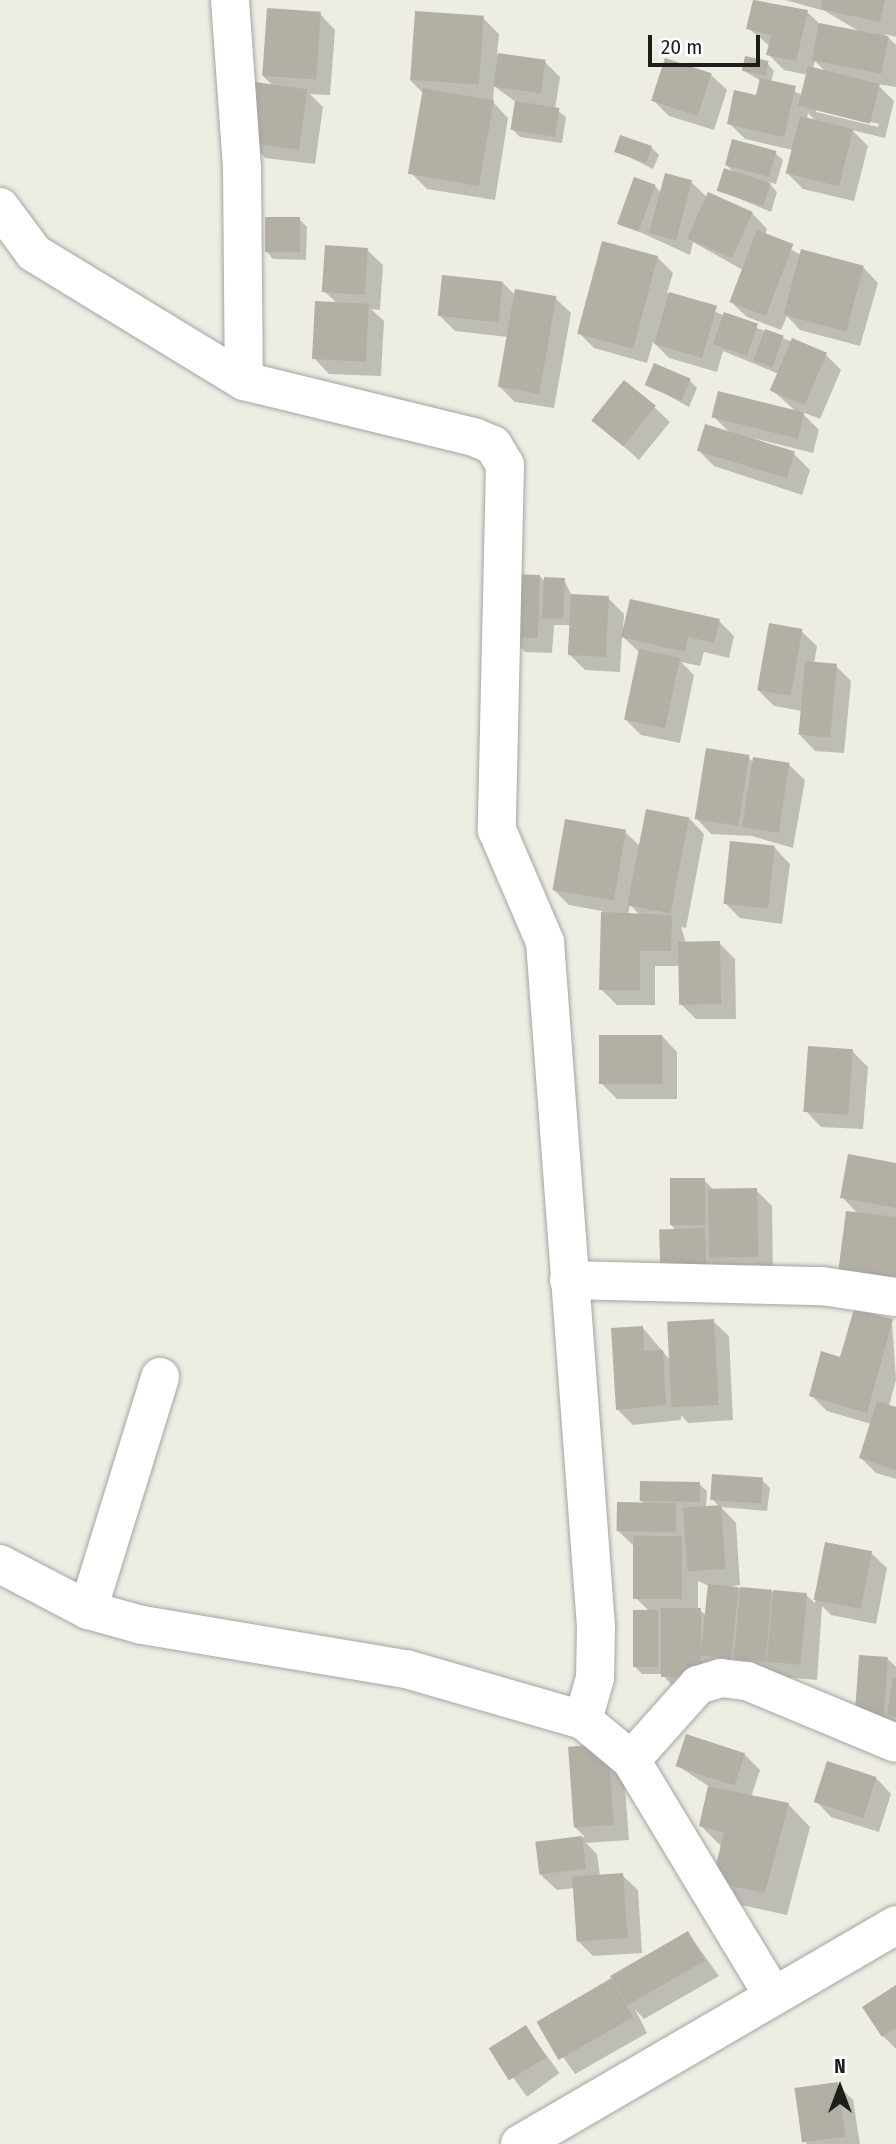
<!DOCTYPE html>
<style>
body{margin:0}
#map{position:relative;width:896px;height:2144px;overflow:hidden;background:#eeede3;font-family:"Fira Sans Condensed",sans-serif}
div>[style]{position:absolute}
.shadow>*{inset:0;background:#0003;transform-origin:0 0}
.building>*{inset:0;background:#b3afa5;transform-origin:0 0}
.roads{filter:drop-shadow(0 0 2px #a4a4a4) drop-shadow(0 0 2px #a4a4a4)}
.minor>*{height:38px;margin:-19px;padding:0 19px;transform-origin:19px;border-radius:19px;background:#fff}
span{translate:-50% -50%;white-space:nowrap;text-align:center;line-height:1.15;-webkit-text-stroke:5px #fff;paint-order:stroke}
.north{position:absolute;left:805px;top:2053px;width:70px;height:70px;-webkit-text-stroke:5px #fff;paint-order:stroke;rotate:0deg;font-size:19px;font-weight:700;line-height:28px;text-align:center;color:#1d1d1d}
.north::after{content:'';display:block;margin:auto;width:24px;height:32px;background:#1d1d1d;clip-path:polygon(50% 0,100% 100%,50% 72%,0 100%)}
.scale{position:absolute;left:648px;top:35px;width:112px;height:32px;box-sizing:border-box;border:4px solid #1d1d1d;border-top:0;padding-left:9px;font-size:21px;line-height:24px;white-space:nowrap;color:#1d1d1d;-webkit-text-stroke:5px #fff;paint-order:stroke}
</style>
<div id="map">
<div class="shadow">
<i style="clip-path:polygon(evenodd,755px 0,807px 12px,821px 25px,862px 33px,825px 11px,785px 0,896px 0,896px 37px,885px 34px,896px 45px,896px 87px,877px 84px,894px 101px,885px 138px,852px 130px,868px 146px,854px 201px,803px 189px,787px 173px,793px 150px,745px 139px,729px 123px,757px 97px,761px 81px,744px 71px,767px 63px,774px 71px,771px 82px,803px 95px,808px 75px,784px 70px,768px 54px,770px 46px,748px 28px,755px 0,815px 61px,827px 73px,813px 69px,815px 61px,755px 0,816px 108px,879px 124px,878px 127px,816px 112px,816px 108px,755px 0,808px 113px,816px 121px,807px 119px,808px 113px)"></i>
<i style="clip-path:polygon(320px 14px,335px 30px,330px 95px,310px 94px,323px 107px,315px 164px,265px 158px,250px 142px,274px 87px,263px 76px)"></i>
<i style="clip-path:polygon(483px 18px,499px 34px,497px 55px,544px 61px,560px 77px,555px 109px,566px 117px,562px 143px,520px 137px,513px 130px,517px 103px,494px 86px,493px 102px,508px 118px,495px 200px,427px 189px,411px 173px,424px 94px,410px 80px)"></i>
<i style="clip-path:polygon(711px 75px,727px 90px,714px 130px,669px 116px,653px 100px)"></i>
<i style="clip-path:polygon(651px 147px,659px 155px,653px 169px,617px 151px)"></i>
<i style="clip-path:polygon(775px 153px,783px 160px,776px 184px,768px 182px,777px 192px,771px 212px,718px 190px,735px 173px,726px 165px)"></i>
<i style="clip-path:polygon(691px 182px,708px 198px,752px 213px,767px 229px,765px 235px,801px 255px,863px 267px,878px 283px,860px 346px,800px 330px,787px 316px,781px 330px,747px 317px,731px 302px,743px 270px,693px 242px,690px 255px,620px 223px,655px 186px,661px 193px)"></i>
<i style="clip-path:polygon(299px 219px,307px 227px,306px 260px,273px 259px,266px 251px)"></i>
<i style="clip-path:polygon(367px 250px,383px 265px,380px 310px,371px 309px,384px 321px,381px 376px,329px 374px,314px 358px,338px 304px,325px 292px)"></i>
<i style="clip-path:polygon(657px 257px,673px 273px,667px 293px,826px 355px,841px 370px,820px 419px,800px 411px,819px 430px,813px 453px,753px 438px,794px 454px,810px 470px,802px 495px,714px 466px,699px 451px,731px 434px,713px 416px,798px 413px,772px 390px,779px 374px,723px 351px,717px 372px,669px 358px,653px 342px,647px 363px,594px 348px,578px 332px)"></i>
<i style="clip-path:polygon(503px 283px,515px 295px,555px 298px,571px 313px,554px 408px,515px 402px,499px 386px,508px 337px,455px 331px,439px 315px)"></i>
<i style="clip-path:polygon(690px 381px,697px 388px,689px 407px,647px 384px)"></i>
<i style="clip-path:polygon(654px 407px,670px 422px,639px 460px,594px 420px)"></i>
<i style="clip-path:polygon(540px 576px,546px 583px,564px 580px,572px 596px,608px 598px,624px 614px,623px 628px,719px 621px,734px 636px,729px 658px,704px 652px,700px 666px,681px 662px,694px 675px,680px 743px,641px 735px,625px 719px,639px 652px,622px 636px,620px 672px,585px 670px,569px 654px,571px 625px,554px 625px,552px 653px,525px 652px,510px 636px)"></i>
<i style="clip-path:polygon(801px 631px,817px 646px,814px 664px,836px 666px,851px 681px,844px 753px,815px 751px,800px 735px,802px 711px,774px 706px,758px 690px)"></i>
<i style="clip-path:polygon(748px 757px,754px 763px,789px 765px,805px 780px,793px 848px,752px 836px,711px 834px,696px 818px)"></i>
<i style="clip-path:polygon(evenodd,689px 818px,704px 834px,686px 928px,681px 927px,686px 943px,719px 943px,735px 959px,736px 1019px,696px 1019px,681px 1004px,680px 966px,655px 966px,655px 1005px,617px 1005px,601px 989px,602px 911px,569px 905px,553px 889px,625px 832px,641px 847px,689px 818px,630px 905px,641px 916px,628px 915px,630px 905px)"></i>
<i style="clip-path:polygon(772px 845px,790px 864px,782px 924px,740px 918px,724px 902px)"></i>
<i style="clip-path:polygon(662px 1036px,677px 1052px,677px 1099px,617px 1099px,601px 1083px)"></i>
<i style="clip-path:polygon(852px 1051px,868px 1067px,863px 1129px,821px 1127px,806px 1111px)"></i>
<i style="clip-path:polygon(896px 1165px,896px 1301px,858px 1214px,842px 1197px)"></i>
<i style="clip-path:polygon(704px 1180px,715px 1191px,756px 1190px,772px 1206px,773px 1272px,722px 1295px,671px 1224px)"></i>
<i style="clip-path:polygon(713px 1321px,729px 1336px,733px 1420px,688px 1423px,681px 1415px,681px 1420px,633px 1425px,617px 1409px,643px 1328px,670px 1360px)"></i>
<i style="clip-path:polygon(892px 1321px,896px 1380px,889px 1406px,896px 1408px,896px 1479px,876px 1473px,861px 1458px,871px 1424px,827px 1411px,811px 1395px,841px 1359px)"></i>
<i style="clip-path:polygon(evenodd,762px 1480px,770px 1488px,767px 1511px,721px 1507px,736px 1523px,740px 1585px,729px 1587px,806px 1595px,815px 1603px,827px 1544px,871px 1553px,887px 1568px,876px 1624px,831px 1615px,822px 1606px,817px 1680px,719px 1671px,678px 1692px,662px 1674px,642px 1674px,634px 1666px,650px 1612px,636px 1598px,634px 1546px,618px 1531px,645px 1504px,641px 1500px,699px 1484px,707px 1491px,706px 1508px,720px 1507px,712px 1499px,762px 1480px,698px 1581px,709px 1586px,707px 1616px,698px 1609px,698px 1581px)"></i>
<i style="clip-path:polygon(888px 1659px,896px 1667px,896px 1732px,872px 1730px)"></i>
<i style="clip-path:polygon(570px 1748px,623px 1762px,629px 1840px,586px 1843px,597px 1854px,600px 1876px,622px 1875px,638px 1890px,642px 1953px,593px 1956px,577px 1940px,574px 1888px,557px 1890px,541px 1875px,537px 1844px,585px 1837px,575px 1827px)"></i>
<i style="clip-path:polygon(744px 1754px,760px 1770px,751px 1797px,788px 1804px,810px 1827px,787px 1915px,737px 1904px,714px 1881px,722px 1847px,701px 1826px,710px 1787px,678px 1766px)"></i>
<i style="clip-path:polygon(876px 1778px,891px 1794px,879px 1832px,831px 1817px,816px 1801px)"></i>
<i style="clip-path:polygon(688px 1933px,719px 1976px,644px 2019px,635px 2009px,647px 2033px,575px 2074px,538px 2021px)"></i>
<i style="clip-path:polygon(896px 1987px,896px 2049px,883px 2036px)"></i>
<i style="left:526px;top:2027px;width:57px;height:40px;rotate:54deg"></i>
<i style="clip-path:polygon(837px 2084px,853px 2100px,860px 2144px,806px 2144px)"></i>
</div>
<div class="building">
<i style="clip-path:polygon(753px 0,808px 10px,796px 61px,766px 55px,771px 35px,746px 29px)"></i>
<i style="clip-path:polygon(822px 0,885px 0,880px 22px,821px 9px)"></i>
<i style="left:267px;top:8px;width:54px;height:68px;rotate:4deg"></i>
<i style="left:415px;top:11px;width:69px;height:69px;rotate:4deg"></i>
<i style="left:819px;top:23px;width:71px;height:38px;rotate:11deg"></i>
<i style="left:498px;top:53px;width:48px;height:34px;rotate:8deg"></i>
<i style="left:745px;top:56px;width:24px;height:15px;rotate:12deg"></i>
<i style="left:665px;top:58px;width:49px;height:45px;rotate:18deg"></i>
<i style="left:808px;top:66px;width:74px;height:41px;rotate:14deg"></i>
<i style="clip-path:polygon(760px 78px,796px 86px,784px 137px,727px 124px,734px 90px,756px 95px)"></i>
<i style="left:255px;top:82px;width:53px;height:61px;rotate:8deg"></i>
<i style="left:423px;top:88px;width:72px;height:87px;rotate:10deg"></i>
<i style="left:515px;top:101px;width:45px;height:29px;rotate:9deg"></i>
<i style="left:800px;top:116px;width:55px;height:59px;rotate:14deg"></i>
<i style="left:620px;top:135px;width:34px;height:18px;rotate:19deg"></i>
<i style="left:732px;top:139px;width:46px;height:27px;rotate:15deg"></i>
<i style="left:724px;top:168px;width:49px;height:24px;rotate:18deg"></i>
<i style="left:665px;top:173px;width:28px;height:62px;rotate:15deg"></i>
<i style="left:634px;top:177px;width:23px;height:50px;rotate:20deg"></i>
<i style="left:708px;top:192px;width:49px;height:51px;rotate:24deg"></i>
<i style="left:265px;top:217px;width:35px;height:35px"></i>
<i style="left:757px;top:230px;width:39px;height:77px;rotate:21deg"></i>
<i style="left:602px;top:241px;width:58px;height:96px;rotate:15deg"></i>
<i style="left:325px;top:245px;width:43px;height:47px;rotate:4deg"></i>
<i style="left:801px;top:249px;width:65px;height:68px;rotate:15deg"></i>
<i style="left:442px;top:275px;width:61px;height:41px;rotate:6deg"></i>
<i style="left:515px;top:289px;width:42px;height:99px;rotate:10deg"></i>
<i style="left:669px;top:292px;width:50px;height:54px;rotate:16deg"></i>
<i style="left:315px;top:301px;width:54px;height:58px;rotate:3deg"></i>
<i style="left:724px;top:312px;width:36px;height:34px;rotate:19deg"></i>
<i style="left:765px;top:329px;width:20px;height:34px;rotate:20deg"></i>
<i style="left:792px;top:338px;width:38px;height:57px;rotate:23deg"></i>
<i style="left:654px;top:363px;width:40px;height:24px;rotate:23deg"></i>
<i style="left:624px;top:380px;width:41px;height:52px;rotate:39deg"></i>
<i style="left:718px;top:391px;width:89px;height:27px;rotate:14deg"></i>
<i style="left:705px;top:424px;width:94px;height:28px;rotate:17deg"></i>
<i style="left:511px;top:574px;width:29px;height:63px;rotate:2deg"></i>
<i style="left:544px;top:577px;width:21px;height:41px;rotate:3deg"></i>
<i style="left:571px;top:594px;width:38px;height:61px;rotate:3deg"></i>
<i style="clip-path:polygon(630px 599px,720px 619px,714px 643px,688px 637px,685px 652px,621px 637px)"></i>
<i style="left:769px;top:623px;width:34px;height:68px;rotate:10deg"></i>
<i style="left:639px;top:649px;width:42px;height:72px;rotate:12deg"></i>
<i style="left:805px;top:661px;width:32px;height:74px;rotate:5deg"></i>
<i style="left:706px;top:748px;width:44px;height:72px;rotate:9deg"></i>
<i style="left:753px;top:757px;width:37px;height:71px;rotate:9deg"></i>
<i style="left:646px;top:809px;width:44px;height:98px;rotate:11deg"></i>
<i style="left:565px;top:819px;width:62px;height:72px;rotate:10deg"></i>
<i style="left:730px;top:841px;width:45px;height:63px;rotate:6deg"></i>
<i style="clip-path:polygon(601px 912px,672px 915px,671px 951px,640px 951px,640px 990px,599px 990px)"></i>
<i style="left:720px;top:941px;width:63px;height:42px;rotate:89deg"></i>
<i style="left:599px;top:1035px;width:63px;height:49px"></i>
<i style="left:808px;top:1046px;width:45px;height:66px;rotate:4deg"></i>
<i style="clip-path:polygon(848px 1154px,896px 1163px,896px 1208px,840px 1198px)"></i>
<i style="left:670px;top:1178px;width:35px;height:47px"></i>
<i style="left:757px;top:1188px;width:69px;height:49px;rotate:89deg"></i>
<i style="clip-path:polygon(846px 1211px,896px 1217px,896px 1288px,837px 1281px)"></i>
<i style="left:705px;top:1228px;width:52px;height:46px;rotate:88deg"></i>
<i style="clip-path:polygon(854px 1309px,893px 1319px,867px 1413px,809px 1396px,821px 1351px,840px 1357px)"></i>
<i style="left:714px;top:1319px;width:86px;height:47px;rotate:87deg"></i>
<i style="clip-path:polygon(643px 1326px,644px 1351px,663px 1350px,666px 1405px,616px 1410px,611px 1328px)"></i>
<i style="clip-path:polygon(877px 1401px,896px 1407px,896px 1470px,859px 1458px)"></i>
<i style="left:712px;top:1474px;width:51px;height:26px;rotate:4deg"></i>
<i style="left:640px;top:1481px;width:60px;height:20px;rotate:1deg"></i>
<i style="left:617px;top:1502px;width:59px;height:29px;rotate:1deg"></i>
<i style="left:721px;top:1505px;width:64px;height:38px;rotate:86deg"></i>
<i style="left:633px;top:1536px;width:49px;height:63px"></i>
<i style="left:825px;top:1542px;width:48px;height:59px;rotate:11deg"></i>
<i style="left:708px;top:1584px;width:31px;height:72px;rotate:6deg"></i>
<i style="left:740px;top:1587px;width:32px;height:72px;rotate:5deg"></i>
<i style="left:773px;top:1590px;width:34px;height:72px;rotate:5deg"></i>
<i style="left:661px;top:1608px;width:40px;height:69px"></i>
<i style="left:633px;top:1610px;width:25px;height:57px"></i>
<i style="left:859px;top:1655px;width:29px;height:60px;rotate:4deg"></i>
<i style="clip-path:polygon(893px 1678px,896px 1679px,896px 1717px,887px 1715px)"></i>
<i style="left:686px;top:1734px;width:62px;height:34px;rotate:18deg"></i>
<i style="left:608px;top:1744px;width:81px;height:40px;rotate:86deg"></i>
<i style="left:827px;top:1761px;width:52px;height:43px;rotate:18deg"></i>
<i style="clip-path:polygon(708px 1786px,789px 1803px,765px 1893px,712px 1882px,724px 1832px,699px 1826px)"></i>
<i style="left:582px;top:1836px;width:33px;height:47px;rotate:83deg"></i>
<i style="left:623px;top:1873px;width:65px;height:51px;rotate:86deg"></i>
<i style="left:688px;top:1931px;width:34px;height:90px;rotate:60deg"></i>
<i style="left:611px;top:1979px;width:44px;height:86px;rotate:60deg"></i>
<i style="clip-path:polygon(896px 1985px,896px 2028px,882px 2037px,862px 2007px)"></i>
<i style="left:526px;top:2025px;width:38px;height:44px;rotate:58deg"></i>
<i style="left:838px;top:2082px;width:55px;height:44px;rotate:82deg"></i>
</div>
<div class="roads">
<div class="minor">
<i style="left:230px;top:0;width:168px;rotate:85.9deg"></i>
<i style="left:242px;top:168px;width:213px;rotate:89.5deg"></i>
<i style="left:244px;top:381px;width:237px;rotate:13.7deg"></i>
<i style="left:474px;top:437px;width:21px;rotate:23deg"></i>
<i style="left:493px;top:445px;width:23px;rotate:59deg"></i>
<i style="left:505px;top:465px;width:365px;rotate:91.3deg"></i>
<i style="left:497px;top:830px;width:122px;rotate:66.8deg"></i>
<i style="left:545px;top:942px;width:687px;rotate:85.74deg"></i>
<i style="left:596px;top:1627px;width:51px;rotate:91.1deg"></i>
<i style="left:595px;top:1678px;width:44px;rotate:105.9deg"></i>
<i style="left:0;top:207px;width:57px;rotate:53.5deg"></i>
<i style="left:34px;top:253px;width:246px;rotate:31.4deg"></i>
<i style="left:569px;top:1280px;width:253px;rotate:1.4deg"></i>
<i style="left:822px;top:1286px;width:75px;rotate:8.5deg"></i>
<i style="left:0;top:1564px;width:99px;rotate:27.6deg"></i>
<i style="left:88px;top:1610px;width:56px;rotate:15.5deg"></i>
<i style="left:142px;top:1625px;width:268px;rotate:9.5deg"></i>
<i style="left:406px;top:1669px;width:184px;rotate:16.1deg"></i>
<i style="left:583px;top:1720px;width:62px;rotate:39.8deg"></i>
<i style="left:631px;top:1760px;width:275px;rotate:58.9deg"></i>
<i style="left:88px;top:1610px;width:244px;rotate:-72.8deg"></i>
<i style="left:631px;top:1760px;width:101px;rotate:-48.2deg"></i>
<i style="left:698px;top:1685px;width:24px;rotate:-17deg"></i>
<i style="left:721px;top:1678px;width:26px;rotate:7deg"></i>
<i style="left:747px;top:1681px;width:161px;rotate:22.6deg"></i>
<i style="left:520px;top:2144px;width:435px;rotate:-30.2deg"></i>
</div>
</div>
<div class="north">N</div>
<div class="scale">20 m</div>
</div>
